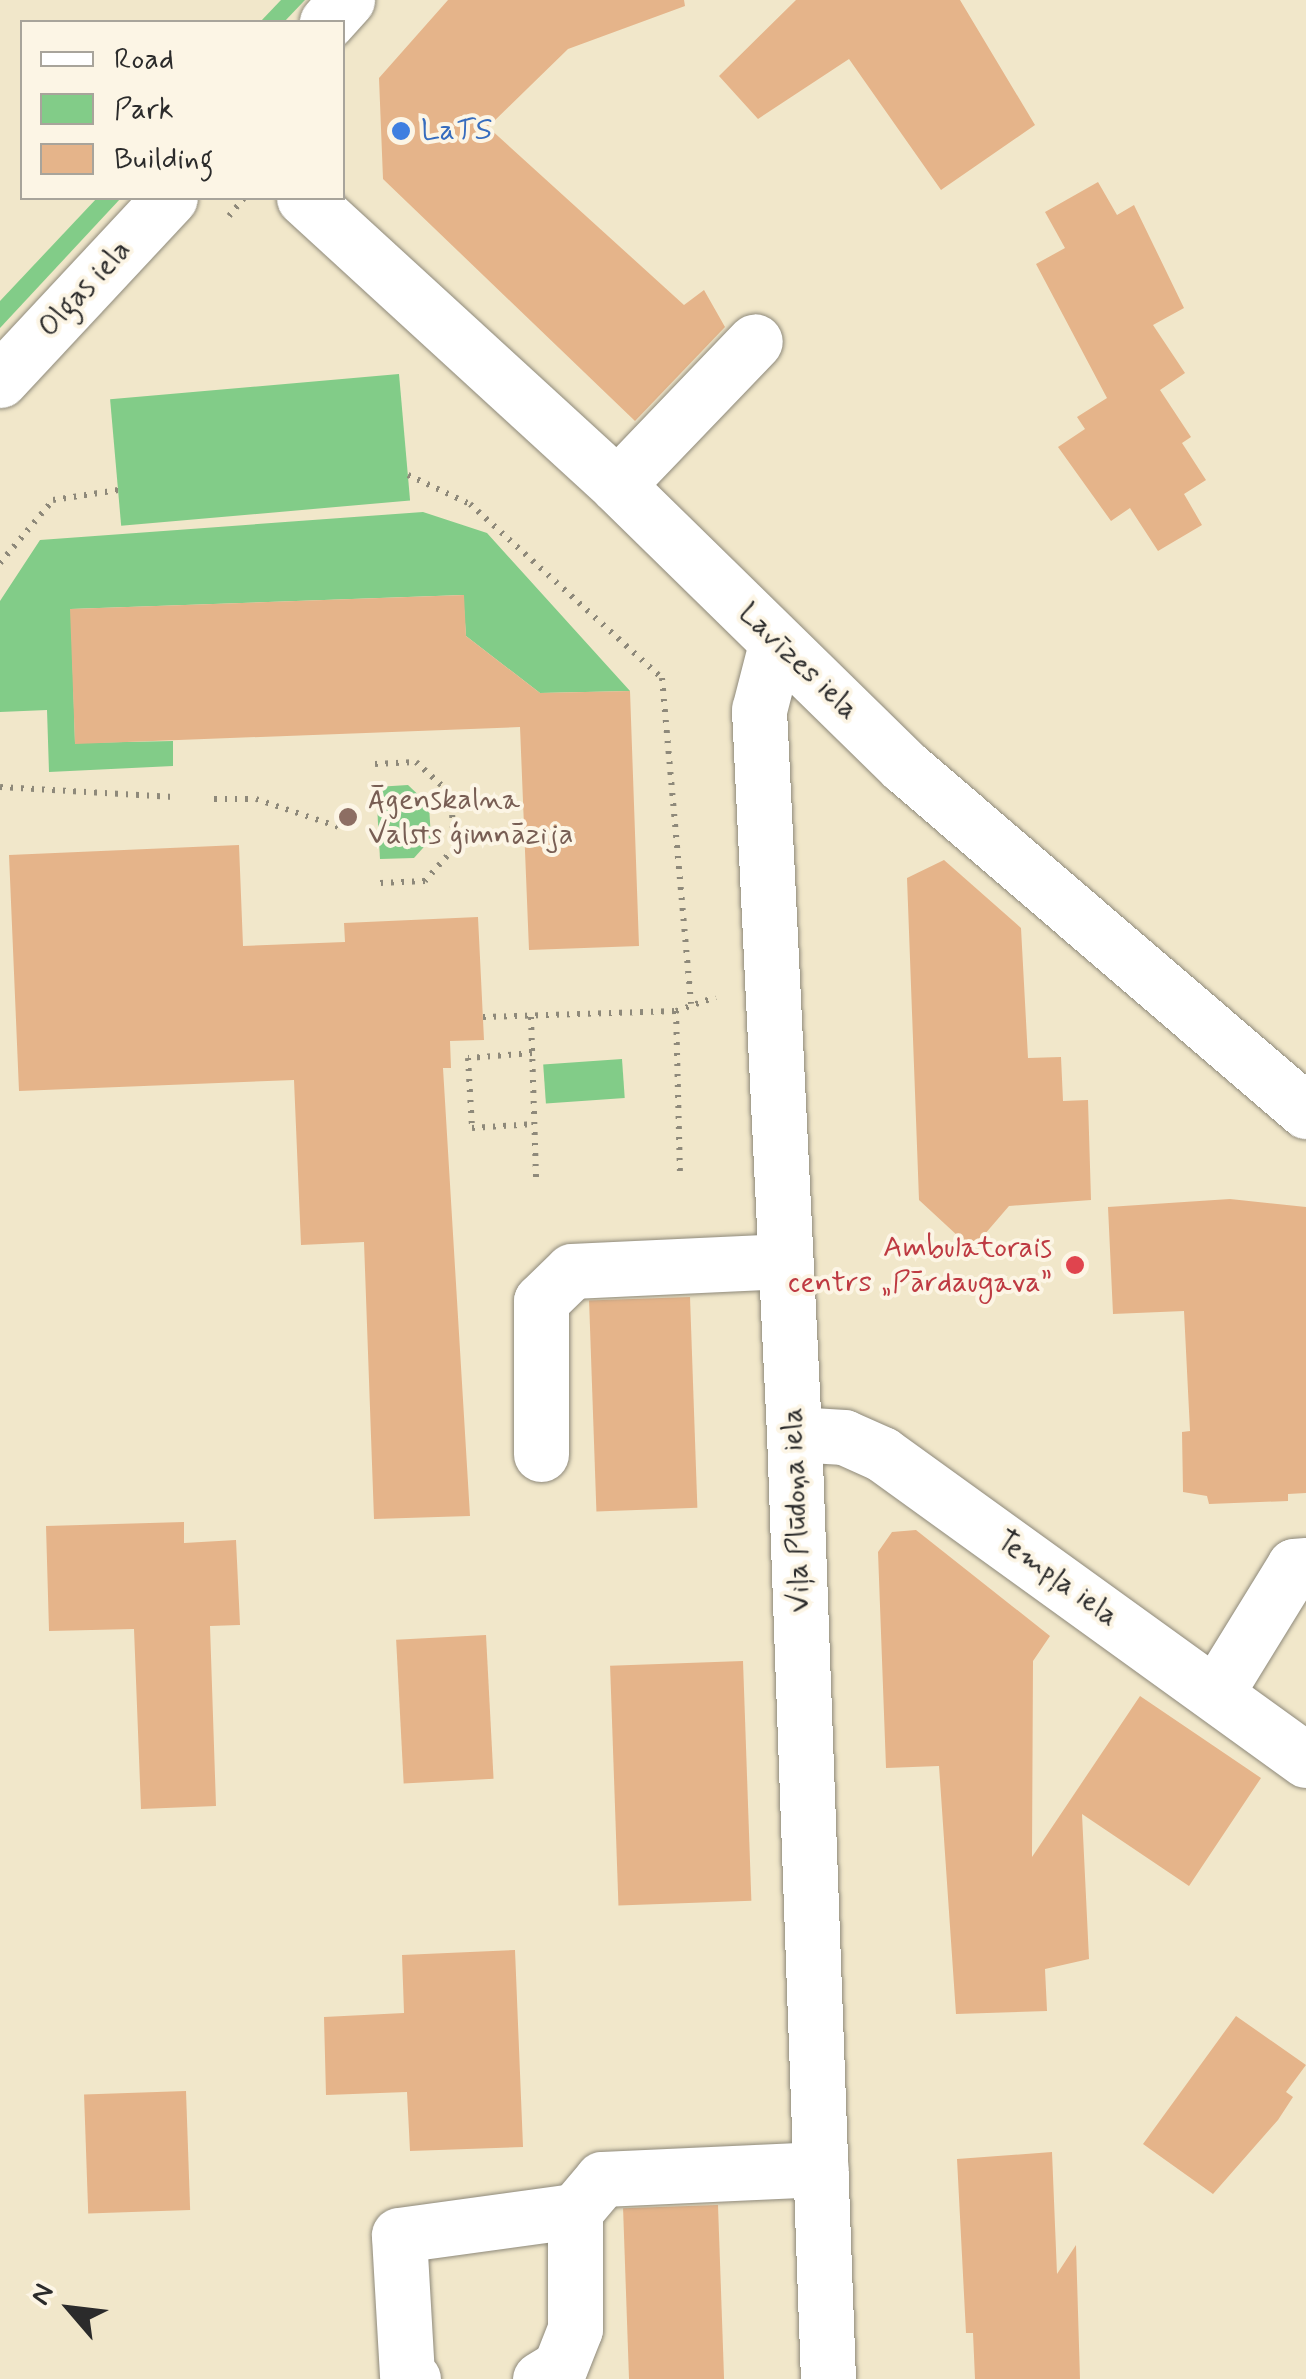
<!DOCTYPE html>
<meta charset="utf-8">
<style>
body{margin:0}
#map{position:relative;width:1306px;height:2379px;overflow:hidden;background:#f1e7ca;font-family:Mynerve,sans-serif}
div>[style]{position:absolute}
.green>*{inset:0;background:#82cc88;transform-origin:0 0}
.building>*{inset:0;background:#e5b48a;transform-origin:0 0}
.path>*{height:6px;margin-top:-3px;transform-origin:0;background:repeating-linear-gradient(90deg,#8e897a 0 2.5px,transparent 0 10.5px)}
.roads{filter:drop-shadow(0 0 2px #8e897a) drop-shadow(0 0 2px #8e897a)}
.minor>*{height:55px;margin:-27.5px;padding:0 27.5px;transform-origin:27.5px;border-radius:27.5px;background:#fff}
.dots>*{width:28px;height:28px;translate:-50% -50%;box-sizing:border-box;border:5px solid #fcf5e5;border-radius:50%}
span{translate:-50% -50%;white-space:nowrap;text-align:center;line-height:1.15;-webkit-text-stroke:8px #fcf5e5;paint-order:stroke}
.shop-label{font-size:30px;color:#366cbe}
.left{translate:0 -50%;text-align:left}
.street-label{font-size:30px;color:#2b2b2b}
.education-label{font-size:30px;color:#785e54}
.health-label{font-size:30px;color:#be3a42}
.right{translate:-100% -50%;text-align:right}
.legend{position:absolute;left:20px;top:20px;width:325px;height:180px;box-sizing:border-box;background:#fcf5e5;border:2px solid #a8a49b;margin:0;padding:12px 18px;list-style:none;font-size:30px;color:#2b2b2b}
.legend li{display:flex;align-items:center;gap:20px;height:50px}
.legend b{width:50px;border:2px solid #a8a49b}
.north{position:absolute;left:20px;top:2259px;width:100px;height:100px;-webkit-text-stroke:8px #fcf5e5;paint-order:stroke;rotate:298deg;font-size:28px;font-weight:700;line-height:40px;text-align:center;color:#2b2b2b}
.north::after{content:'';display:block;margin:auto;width:35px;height:45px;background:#2b2b2b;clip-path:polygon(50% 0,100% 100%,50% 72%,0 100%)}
</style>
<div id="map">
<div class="green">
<i style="clip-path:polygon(281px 0,305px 0,284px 22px,260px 22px)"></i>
<i style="clip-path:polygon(97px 198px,121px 198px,0 328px,0 301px)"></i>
<i style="left:399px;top:374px;width:127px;height:290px;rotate:85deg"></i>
<i style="clip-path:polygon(423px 512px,487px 533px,630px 691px,540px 693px,466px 636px,463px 595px,71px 609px,75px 743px,173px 741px,173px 766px,49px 772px,47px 710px,0 712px,0 601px,40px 540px)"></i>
<i style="clip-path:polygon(408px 785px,429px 805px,431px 839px,414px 858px,380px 859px,376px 787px)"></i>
<i style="left:622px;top:1059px;width:39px;height:79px;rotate:86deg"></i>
</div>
<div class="building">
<i style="clip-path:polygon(448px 0,684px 0,685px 6px,568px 49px,488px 127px,684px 305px,704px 290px,725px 327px,635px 421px,383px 179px,379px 78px)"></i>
<i style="clip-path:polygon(796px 0,960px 0,1035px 125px,941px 190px,849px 59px,758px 119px,719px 76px)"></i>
<i style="clip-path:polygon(1098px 182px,1117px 215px,1134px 205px,1184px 308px,1153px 325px,1185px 373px,1160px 390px,1191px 437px,1182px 443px,1206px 480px,1184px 494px,1202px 525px,1158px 551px,1130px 508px,1111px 521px,1058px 447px,1085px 429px,1077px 417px,1107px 398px,1036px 264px,1065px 248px,1045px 212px)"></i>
<i style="clip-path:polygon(464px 595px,466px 636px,540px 693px,630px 691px,639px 946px,529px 950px,520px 727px,75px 744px,70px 609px)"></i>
<i style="clip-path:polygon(239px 845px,243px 946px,345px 942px,344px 923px,478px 917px,484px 1040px,450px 1041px,451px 1068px,443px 1068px,470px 1516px,374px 1519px,364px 1242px,301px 1245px,294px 1080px,19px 1091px,9px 855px)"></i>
<i style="clip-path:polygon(944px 860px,1021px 928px,1028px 1058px,1061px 1057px,1063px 1101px,1088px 1100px,1091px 1200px,1009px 1206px,972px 1249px,919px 1200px,907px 878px)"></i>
<i style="clip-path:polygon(1230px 1199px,1306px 1207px,1306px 1493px,1288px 1494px,1288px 1501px,1209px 1504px,1207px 1496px,1183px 1492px,1182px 1432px,1190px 1431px,1184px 1311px,1113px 1314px,1108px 1207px)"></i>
<i style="left:690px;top:1297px;width:211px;height:101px;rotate:88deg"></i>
<i style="clip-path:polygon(184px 1522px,184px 1543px,236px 1540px,240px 1625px,210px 1626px,216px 1806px,141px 1809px,134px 1629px,49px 1631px,46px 1526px)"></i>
<i style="clip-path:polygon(916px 1530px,1050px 1636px,1033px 1661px,1032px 1857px,1140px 1696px,1261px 1778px,1189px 1886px,1082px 1814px,1089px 1959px,1045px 1969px,1047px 2011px,956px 2014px,939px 1766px,886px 1768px,878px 1552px,892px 1532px)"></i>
<i style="left:486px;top:1635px;width:144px;height:90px;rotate:87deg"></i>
<i style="left:743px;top:1661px;width:240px;height:133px;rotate:88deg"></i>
<i style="clip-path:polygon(515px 1950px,523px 2147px,410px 2151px,407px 2092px,326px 2095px,324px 2017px,404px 2013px,402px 1955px)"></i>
<i style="clip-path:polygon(1236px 2016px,1306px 2065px,1286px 2092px,1293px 2097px,1278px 2120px,1213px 2194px,1143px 2144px)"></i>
<i style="left:186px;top:2091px;width:119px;height:102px;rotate:88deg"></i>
<i style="clip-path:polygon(1052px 2152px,1057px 2274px,1076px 2245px,1080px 2379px,975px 2379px,973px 2333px,966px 2333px,957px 2159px)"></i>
<i style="left:718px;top:2205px;width:174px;height:95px;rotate:88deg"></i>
</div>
<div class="path">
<i style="left:229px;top:216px;width:23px;rotate:-50deg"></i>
<i style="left:408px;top:475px;width:68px;rotate:25.1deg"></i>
<i style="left:470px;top:504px;width:259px;rotate:42.2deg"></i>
<i style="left:662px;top:678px;width:327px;rotate:84.9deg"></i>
<i style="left:0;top:563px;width:82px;rotate:-49.9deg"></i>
<i style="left:53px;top:500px;width:66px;rotate:-8.7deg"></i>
<i style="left:375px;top:764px;width:41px;rotate:-2.8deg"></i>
<i style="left:416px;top:762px;width:47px;rotate:42.4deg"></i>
<i style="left:451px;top:794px;width:54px;rotate:86.8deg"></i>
<i style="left:454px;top:848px;width:44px;rotate:131.3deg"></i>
<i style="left:425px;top:881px;width:45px;rotate:177.5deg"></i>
<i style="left:0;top:787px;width:174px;rotate:3.3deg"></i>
<i style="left:214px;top:799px;width:42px"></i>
<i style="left:256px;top:799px;width:88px;rotate:18.6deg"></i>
<i style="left:676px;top:1011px;width:42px;rotate:-19.3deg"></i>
<i style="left:483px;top:1017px;width:193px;rotate:-1.8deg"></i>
<i style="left:676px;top:1011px;width:163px;rotate:88.6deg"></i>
<i style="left:531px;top:1017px;width:163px;rotate:88.2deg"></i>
<i style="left:532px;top:1053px;width:64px;rotate:175.5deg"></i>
<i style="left:468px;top:1058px;width:70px;rotate:86.7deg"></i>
<i style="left:472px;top:1128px;width:62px;rotate:-3.7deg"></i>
</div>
<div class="roads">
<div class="minor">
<i style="left:327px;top:22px;width:30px;rotate:-48deg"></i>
<i style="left:304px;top:198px;width:425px;rotate:42.5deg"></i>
<i style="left:617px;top:485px;width:402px;rotate:44.4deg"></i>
<i style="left:904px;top:766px;width:530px;rotate:40.64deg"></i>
<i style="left:0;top:380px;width:249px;rotate:-47deg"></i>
<i style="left:617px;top:485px;width:199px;rotate:-46.2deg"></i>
<i style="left:776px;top:644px;width:68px;rotate:104.4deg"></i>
<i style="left:759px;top:710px;width:725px;rotate:87.23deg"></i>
<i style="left:794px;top:1434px;width:946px;rotate:87.94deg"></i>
<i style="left:794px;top:1434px;width:50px;rotate:3.4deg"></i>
<i style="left:844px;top:1437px;width:42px;rotate:24.1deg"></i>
<i style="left:882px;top:1454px;width:523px;rotate:35.82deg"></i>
<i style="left:541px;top:1454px;width:153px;rotate:-90deg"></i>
<i style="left:541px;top:1301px;width:43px;rotate:-44.1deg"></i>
<i style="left:572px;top:1271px;width:213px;rotate:-2.7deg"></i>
<i style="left:1216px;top:1693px;width:149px;rotate:-58.4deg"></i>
<i style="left:1294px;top:1566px;width:12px;rotate:-5deg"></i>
<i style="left:413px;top:2379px;width:7px;rotate:-146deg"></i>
<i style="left:407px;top:2375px;width:140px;rotate:-93.3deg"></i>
<i style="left:399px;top:2235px;width:178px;rotate:-7.8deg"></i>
<i style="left:540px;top:2379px;width:23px;rotate:-31deg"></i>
<i style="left:560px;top:2367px;width:41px;rotate:-68.5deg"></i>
<i style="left:575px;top:2329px;width:118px;rotate:-90deg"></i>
<i style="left:575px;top:2211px;width:42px;rotate:-49.8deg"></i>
<i style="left:602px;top:2179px;width:219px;rotate:-2.6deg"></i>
</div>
</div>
<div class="dots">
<i style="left:401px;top:131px;background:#3f7fe0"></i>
<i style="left:348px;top:817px;background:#8d6e63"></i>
<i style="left:1075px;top:1265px;background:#e0444e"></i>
</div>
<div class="shop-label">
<span class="left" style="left:421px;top:131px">LaTS</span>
</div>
<div class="street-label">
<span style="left:85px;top:289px;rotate:-47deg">Olgas iela</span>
<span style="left:798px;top:662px;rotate:44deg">Lavīzes iela</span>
<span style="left:797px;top:1510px;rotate:-92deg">Viļa Plūdoņa iela</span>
<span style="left:1057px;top:1579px;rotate:36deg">Tempļa iela</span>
</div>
<div class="education-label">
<span class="left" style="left:368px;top:817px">Āgenskalna<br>Valsts ģimnāzija</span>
</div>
<div class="health-label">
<span class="right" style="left:1052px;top:1265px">Ambulatorais<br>centrs „Pārdaugava”</span>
</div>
<ul class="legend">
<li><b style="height:12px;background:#fff"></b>Road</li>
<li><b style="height:28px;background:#82cc88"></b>Park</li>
<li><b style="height:28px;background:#e5b48a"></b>Building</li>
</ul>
<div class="north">N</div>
</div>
